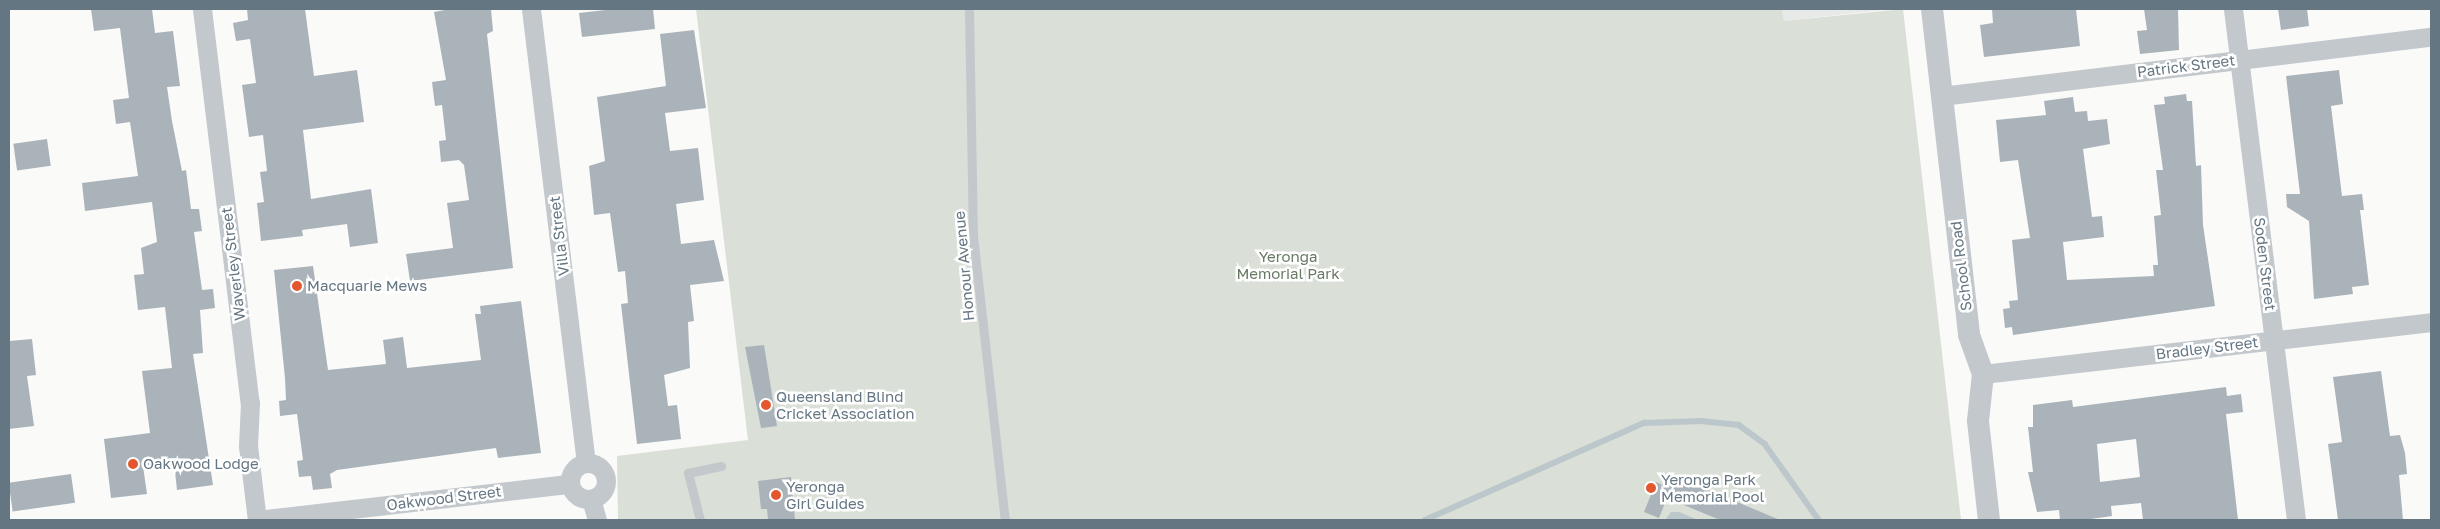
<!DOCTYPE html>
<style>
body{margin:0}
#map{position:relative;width:2440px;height:529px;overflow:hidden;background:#fafaf8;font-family:"Golos Text",sans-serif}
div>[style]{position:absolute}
.built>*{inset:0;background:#e8e9e9}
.green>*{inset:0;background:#dadfd7}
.water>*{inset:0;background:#bbc7cb}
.stream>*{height:5.5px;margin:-2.75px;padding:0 2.75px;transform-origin:2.75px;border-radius:2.75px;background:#bbc7cb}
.building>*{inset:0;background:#aab3b9;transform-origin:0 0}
.service>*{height:9px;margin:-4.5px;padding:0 4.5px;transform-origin:4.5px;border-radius:4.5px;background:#c3c8cc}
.minor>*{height:19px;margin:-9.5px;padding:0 9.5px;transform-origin:9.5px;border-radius:9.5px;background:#c3c8cc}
.minor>.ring{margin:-9.5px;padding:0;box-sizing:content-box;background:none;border:19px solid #c3c8cc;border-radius:50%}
.tertiary>*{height:22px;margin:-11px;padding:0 11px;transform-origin:11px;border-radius:11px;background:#c3c8cc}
.dots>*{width:14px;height:14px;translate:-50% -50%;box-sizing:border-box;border:2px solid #fff;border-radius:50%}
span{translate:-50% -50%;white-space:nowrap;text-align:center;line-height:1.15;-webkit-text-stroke:5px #fff;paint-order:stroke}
.street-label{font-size:15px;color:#657683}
.park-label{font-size:15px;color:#687a64}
.poi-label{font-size:15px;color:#657683}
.left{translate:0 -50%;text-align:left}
.frame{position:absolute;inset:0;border:10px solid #657683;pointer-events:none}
</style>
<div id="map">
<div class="built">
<i style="clip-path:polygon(1782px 9px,1892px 9px,1784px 21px)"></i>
</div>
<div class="green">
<i style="clip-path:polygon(696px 9px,1782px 9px,1784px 21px,1903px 9px,1961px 520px,618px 520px,617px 456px,748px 440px)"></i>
</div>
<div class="water">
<i style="clip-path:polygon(1671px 512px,1679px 512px,1698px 520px,1665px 520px)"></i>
</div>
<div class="stream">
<i style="left:1425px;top:520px;width:240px;rotate:-23.9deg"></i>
<i style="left:1644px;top:423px;width:57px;rotate:-2deg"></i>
<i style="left:1701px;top:421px;width:38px;rotate:6deg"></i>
<i style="left:1739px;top:425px;width:32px;rotate:36deg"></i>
<i style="left:1765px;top:444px;width:93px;rotate:54.6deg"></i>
</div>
<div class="building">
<i style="clip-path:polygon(91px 9px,152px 9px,155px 33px,173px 31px,180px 86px,167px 87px,172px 121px,182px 171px,186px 170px,191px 209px,199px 209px,202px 231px,194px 232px,202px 290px,213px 289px,215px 308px,200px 310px,203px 353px,193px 354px,213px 485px,177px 490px,174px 462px,143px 466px,147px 494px,111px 498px,104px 439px,150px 433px,142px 371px,172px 368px,165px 307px,138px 310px,134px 275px,144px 274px,141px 248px,157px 242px,152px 202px,85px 211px,82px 183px,138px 176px,130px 122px,116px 124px,113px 100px,129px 98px,120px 28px,94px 31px)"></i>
<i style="clip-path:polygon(247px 9px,305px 9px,314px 76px,357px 70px,364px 122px,303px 130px,311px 199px,371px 189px,378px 243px,350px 247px,347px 224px,302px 230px,303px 236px,261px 241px,257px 203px,264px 202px,260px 172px,267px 171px,263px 135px,249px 137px,242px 85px,256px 83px,250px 39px,236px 41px,233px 23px,248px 20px)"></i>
<i style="clip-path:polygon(450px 9px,491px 9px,493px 31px,487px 34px,513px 268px,410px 281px,406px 254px,453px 248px,447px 203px,469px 200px,464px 165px,459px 160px,441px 162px,439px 141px,446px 140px,442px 105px,435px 106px,432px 82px,446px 80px,434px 12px)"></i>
<i style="clip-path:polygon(614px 9px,653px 9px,655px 29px,582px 37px,579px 13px)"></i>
<i style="clip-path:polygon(1992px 9px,2076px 9px,2080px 46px,1984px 57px,1980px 25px,1993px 23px)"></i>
<i style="clip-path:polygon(2144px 9px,2178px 9px,2179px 50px,2140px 54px,2137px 31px,2147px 30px)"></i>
<i style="clip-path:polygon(2278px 9px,2307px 9px,2309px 26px,2281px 30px)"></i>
<i style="clip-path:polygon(694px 30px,706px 108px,665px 113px,670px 151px,698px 148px,704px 200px,676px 204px,681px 244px,714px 240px,724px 281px,690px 285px,694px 321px,688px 322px,690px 368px,664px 375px,668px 406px,677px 405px,681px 439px,637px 444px,621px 304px,628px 303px,625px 271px,618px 272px,610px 213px,594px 215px,589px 166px,605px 161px,597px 97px,666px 86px,660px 34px)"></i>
<i style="clip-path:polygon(2339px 70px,2343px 104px,2331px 106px,2342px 196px,2362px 194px,2364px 210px,2360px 210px,2369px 285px,2352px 287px,2353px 294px,2314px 299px,2309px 221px,2287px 207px,2286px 194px,2300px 194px,2286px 76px)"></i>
<i style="clip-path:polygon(2186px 94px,2187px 101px,2192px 101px,2196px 166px,2201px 165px,2203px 225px,2215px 306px,2013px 335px,2012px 327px,2005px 328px,2003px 309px,2010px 308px,2009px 301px,2018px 300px,2012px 240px,2030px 238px,2018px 160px,2000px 162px,1996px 120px,2046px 115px,2044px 101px,2073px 97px,2075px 112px,2087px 111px,2088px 121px,2107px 119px,2110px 144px,2083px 149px,2092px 217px,2102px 216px,2104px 237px,2063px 242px,2067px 280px,2154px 276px,2153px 265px,2158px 265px,2154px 216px,2161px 215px,2156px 170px,2163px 170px,2154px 105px,2165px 104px,2164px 97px)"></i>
<i style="left:47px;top:139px;width:27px;height:34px;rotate:82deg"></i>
<i style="clip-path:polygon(313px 266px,328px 370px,386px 364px,383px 340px,403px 337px,407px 368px,481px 360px,475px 314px,481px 314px,480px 306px,521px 301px,541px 453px,498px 458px,496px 448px,337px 470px,330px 474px,332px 488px,313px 490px,311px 476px,299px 477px,297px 461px,303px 460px,297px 414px,280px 416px,279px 401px,286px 400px,285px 378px,274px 270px)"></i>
<i style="clip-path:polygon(32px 339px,36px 375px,27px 376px,34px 426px,9px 429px,9px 341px)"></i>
<i style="clip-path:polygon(764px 345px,777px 426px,761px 428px,745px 347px)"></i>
<i style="clip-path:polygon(2381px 371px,2390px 436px,2400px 435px,2405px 453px,2407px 474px,2399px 475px,2403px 520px,2338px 520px,2328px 444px,2342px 442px,2333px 377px)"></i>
<i style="clip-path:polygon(evenodd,2226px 387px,2227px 396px,2241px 394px,2243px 412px,2226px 414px,2238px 520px,2143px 520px,2141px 503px,2111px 506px,2112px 516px,2084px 520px,2060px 520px,2059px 510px,2037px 512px,2028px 472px,2033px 472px,2028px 427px,2033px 427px,2033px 405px,2072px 400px,2073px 407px,2226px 387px,2136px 439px,2140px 477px,2100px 482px,2097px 444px,2136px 439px)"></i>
<i style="left:71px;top:474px;width:29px;height:63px;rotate:82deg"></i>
<i style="clip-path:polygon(1670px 474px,1780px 520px,1720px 520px,1667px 498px,1659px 518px,1644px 512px,1656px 482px,1665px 486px)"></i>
<i style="clip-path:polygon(791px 477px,795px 520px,768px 520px,767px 509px,761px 509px,758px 481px)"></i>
</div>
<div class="service">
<i style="left:969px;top:9px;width:227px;rotate:89deg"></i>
<i style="left:973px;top:236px;width:286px;rotate:83.6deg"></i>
<i style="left:700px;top:520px;width:49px;rotate:-104.3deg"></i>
<i style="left:688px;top:473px;width:34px;rotate:-12deg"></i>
</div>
<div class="minor">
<i style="left:202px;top:9px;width:397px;rotate:83.1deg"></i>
<i style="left:250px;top:403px;width:43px;rotate:92.7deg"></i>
<i style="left:248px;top:446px;width:75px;rotate:83.1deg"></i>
<i style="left:531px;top:9px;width:457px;rotate:83.1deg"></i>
<i style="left:2233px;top:9px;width:515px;rotate:82.97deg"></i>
<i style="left:1941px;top:96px;width:494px;rotate:-6.9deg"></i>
<i style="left:1983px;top:374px;width:451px;rotate:-6.6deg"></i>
<i class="ring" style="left:570px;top:463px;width:17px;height:17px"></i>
<i style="left:591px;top:499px;width:22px;rotate:74deg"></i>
<i style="left:257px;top:520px;width:315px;rotate:-6.6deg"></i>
</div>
<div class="tertiary">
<i style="left:1932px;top:9px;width:328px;rotate:83.5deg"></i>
<i style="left:1969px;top:335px;width:41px;rotate:70.3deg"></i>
<i style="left:1983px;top:374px;width:47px;rotate:96.1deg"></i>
<i style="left:1978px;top:421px;width:100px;rotate:83.7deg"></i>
</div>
<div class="dots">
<i style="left:297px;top:286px;background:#e4572e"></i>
<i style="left:766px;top:405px;background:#e4572e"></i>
<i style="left:133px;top:464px;background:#e4572e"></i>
<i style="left:1651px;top:488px;background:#e4572e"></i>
<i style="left:776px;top:495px;background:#e4572e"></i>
</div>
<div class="street-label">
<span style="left:2186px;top:66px;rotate:-7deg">Patrick Street</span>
<span style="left:559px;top:236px;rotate:-97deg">Villa Street</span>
<span style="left:233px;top:264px;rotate:-97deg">Waverley Street</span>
<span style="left:2265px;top:264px;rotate:83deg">Soden Street</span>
<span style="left:964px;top:266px;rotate:-95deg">Honour Avenue</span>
<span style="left:1961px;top:266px;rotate:-97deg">School Road</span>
<span style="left:2207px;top:348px;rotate:-7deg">Bradley Street</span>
<span style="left:444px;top:498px;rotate:-7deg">Oakwood Street</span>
</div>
<div class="park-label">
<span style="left:1288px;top:265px">Yeronga<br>Memorial Park</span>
</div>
<div class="poi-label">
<span class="left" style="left:307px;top:286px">Macquarie Mews</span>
<span class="left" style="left:776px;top:405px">Queensland Blind<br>Cricket Association</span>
<span class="left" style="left:143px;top:464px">Oakwood Lodge</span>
<span class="left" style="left:1661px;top:488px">Yeronga Park<br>Memorial Pool</span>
<span class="left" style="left:786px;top:495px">Yeronga<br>Girl Guides</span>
</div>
<div class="frame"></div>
</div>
